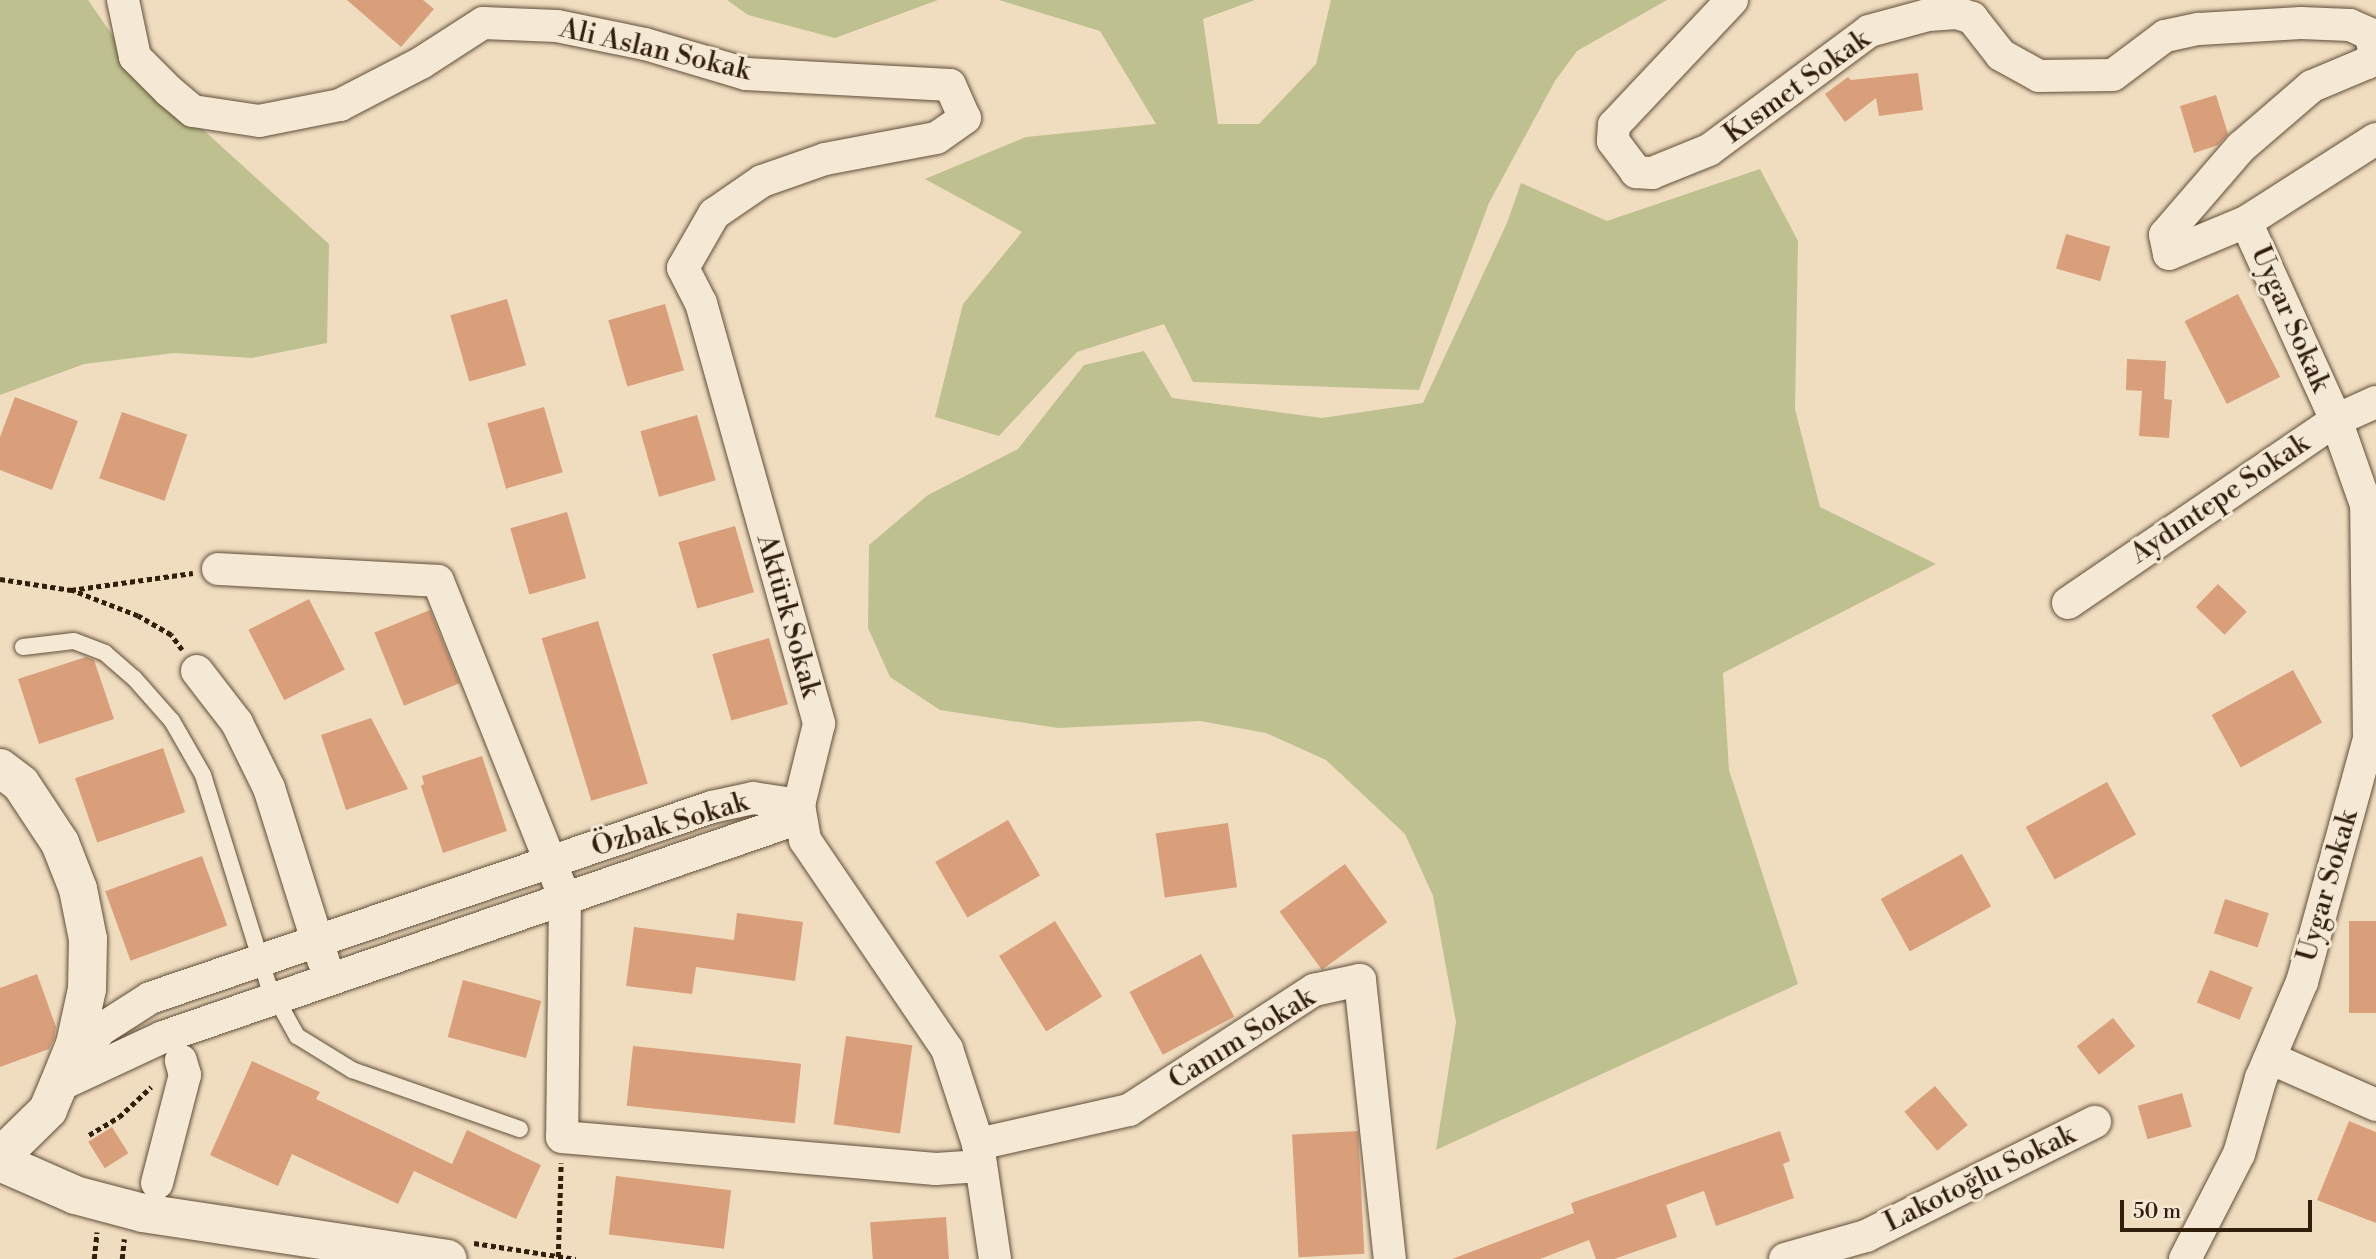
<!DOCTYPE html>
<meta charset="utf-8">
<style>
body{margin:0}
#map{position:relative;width:2376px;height:1259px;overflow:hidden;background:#f0ddc0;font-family:"Libre Bodoni",serif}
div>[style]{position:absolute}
.green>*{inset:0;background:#bec08f}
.building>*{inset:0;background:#d99f7a;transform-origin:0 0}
.path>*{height:4.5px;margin-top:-2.25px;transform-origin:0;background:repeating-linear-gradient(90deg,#311f0b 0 5px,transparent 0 8.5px)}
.roads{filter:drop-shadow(0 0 2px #614e38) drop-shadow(0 0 2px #614e38)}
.lane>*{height:16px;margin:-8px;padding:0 8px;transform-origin:8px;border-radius:8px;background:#f5e9d6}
.street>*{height:32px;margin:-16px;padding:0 16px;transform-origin:16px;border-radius:16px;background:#f5e9d6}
.secondary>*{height:38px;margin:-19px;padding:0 19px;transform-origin:19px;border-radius:19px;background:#f5e9d6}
span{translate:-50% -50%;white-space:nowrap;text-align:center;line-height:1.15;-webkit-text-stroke:6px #f5e9d6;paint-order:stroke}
.street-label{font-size:28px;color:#311f0b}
.scale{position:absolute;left:2120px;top:1200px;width:192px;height:32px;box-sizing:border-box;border:4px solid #311f0b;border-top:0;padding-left:9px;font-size:21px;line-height:24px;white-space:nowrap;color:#311f0b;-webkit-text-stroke:5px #f5e9d6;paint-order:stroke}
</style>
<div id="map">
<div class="green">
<i style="clip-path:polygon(0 0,88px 0,135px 68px,329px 244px,327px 343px,252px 358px,174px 353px,84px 364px,0 395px)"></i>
<i style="clip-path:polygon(727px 0,938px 0,835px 38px,748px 15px)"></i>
<i style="clip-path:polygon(999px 0,1255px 0,1203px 19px,1218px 124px,1259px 124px,1316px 64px,1331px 0,1667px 0,1577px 51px,1555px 81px,1489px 203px,1419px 390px,1193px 382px,1164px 324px,1077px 352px,999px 436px,935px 417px,963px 304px,1022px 232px,925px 179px,1026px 137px,1156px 124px,1100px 31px)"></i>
<i style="clip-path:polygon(1760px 169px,1798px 241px,1795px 409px,1820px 507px,1936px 564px,1723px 673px,1729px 770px,1798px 984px,1436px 1150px,1456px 1022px,1433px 896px,1405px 834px,1326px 760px,1266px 733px,1200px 721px,1058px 728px,940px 710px,890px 677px,868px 628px,869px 545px,928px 495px,1018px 449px,1084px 365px,1144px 351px,1172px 398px,1322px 418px,1423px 403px,1507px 223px,1521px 183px,1607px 221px)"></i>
</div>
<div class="building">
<i style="clip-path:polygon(347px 0,423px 0,434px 9px,401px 47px)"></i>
<i style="clip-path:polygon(1918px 73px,1923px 110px,1879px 116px,1876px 98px,1845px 122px,1825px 94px,1848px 77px,1851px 80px)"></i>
<i style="clip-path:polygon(2216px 95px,2228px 134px,2218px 145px,2194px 153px,2180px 106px)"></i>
<i style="left:2066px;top:234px;width:46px;height:36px;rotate:16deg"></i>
<i style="left:2238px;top:294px;width:93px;height:60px;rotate:63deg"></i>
<i style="left:507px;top:299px;width:69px;height:59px;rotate:74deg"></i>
<i style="left:665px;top:304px;width:69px;height:59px;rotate:74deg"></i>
<i style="clip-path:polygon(2127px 359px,2166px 361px,2164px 399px,2172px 400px,2169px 438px,2139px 436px,2142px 391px,2126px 390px)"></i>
<i style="clip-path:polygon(15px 397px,78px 421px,52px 490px,0 470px,0 437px)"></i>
<i style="left:544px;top:407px;width:68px;height:59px;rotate:74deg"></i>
<i style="left:122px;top:412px;width:69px;height:70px;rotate:19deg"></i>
<i style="left:697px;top:415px;width:68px;height:59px;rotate:74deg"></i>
<i style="left:567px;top:512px;width:69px;height:59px;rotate:74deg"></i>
<i style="left:735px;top:526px;width:69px;height:59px;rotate:74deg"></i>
<i style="left:2218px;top:584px;width:40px;height:32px;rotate:44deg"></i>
<i style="left:309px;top:599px;width:79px;height:68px;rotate:63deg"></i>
<i style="left:430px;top:610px;width:79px;height:60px;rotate:68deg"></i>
<i style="left:598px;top:621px;width:170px;height:59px;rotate:73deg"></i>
<i style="left:769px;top:638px;width:69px;height:59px;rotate:74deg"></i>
<i style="clip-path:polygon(86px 657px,94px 660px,114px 719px,39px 744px,18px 679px)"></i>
<i style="left:2293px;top:670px;width:60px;height:93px;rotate:61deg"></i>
<i style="clip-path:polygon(371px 718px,408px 789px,346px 810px,321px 735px)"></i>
<i style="left:163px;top:748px;width:68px;height:93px;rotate:71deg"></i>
<i style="clip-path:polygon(482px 756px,507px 831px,443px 853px,421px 786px,424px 784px,422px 776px)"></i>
<i style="left:2107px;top:782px;width:60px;height:93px;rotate:61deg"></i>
<i style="left:1008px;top:820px;width:64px;height:84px;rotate:60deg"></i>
<i style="left:1228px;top:823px;width:65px;height:73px;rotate:82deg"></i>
<i style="left:1962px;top:854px;width:60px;height:93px;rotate:61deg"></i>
<i style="left:202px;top:856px;width:74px;height:103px;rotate:70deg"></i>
<i style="left:1345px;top:864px;width:72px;height:81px;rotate:54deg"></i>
<i style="left:2225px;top:899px;width:46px;height:36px;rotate:18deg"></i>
<i style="clip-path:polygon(737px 913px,803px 922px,795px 981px,696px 967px,692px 994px,626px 986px,634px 927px,734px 940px)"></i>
<i style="left:1055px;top:921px;width:89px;height:66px;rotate:58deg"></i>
<i style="left:2349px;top:921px;width:27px;height:92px"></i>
<i style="left:1201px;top:954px;width:71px;height:81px;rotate:62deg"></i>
<i style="left:2210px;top:970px;width:46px;height:35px;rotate:22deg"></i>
<i style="clip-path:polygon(37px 974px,56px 1027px,54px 1038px,49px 1049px,0 1067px,0 988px)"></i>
<i style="left:463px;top:980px;width:81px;height:59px;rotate:15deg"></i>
<i style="left:2113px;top:1018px;width:36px;height:46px;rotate:52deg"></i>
<i style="left:846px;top:1036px;width:67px;height:89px;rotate:8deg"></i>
<i style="left:633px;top:1046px;width:169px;height:60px;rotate:6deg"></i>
<i style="clip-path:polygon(252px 1061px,320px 1092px,316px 1099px,452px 1164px,467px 1130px,541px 1165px,516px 1219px,414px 1171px,398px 1204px,292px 1154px,278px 1186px,210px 1155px)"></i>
<i style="left:1935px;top:1086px;width:51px;height:40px;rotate:50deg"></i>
<i style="left:2182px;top:1093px;width:35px;height:46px;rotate:74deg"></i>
<i style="clip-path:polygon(2349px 1121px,2376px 1132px,2376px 1223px,2317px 1200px)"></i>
<i style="left:112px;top:1127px;width:31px;height:28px;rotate:58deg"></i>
<i style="left:1358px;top:1131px;width:123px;height:66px;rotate:87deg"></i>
<i style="clip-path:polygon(1780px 1131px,1790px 1161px,1783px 1164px,1794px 1198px,1716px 1226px,1704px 1191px,1666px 1205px,1677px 1237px,1614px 1259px,1596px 1259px,1589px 1240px,1540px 1259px,1452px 1259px,1574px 1213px,1571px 1203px)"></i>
<i style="left:616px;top:1176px;width:116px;height:59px;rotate:7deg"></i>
<i style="left:946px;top:1217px;width:42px;height:76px;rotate:86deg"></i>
</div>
<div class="path">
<i style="left:0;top:579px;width:72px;rotate:8.8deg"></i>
<i style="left:182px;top:650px;width:19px;rotate:-126deg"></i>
<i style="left:171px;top:635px;width:38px;rotate:-150deg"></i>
<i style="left:138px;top:616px;width:72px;rotate:-158.8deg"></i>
<i style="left:71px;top:590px;width:123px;rotate:-7.9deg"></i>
<i style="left:89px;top:1135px;width:35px;rotate:-31deg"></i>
<i style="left:119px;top:1117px;width:44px;rotate:-43.2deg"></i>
<i style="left:474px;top:1243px;width:103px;rotate:8.9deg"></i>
<i style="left:558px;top:1257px;width:94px;rotate:-88.2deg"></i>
<i style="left:94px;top:1259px;width:27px;rotate:-84deg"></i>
<i style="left:122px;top:1259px;width:20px;rotate:-84deg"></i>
</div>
<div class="roads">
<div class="lane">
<i style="left:23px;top:647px;width:51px;rotate:-6.7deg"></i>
<i style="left:74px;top:641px;width:33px;rotate:21deg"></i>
<i style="left:105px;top:653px;width:38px;rotate:41deg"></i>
<i style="left:134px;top:678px;width:57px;rotate:48.5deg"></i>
<i style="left:172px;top:721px;width:62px;rotate:60.1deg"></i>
<i style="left:203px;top:775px;width:219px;rotate:72.7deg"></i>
<i style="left:268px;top:984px;width:60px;rotate:60.9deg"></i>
<i style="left:297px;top:1036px;width:65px;rotate:31.7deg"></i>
<i style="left:352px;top:1070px;width:178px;rotate:19.4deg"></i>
</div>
<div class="street">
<i style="left:123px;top:0;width:58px;rotate:78.1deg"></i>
<i style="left:135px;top:57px;width:48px;rotate:45deg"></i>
<i style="left:169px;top:91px;width:31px;rotate:40deg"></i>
<i style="left:193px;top:111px;width:67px;rotate:8.6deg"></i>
<i style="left:259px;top:121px;width:83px;rotate:-11.2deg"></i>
<i style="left:340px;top:105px;width:91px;rotate:-27.4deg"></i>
<i style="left:421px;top:63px;width:74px;rotate:-32.8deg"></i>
<i style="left:483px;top:23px;width:74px;rotate:2.3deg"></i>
<i style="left:557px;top:26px;width:90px;rotate:11.6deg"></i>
<i style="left:645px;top:44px;width:105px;rotate:16.5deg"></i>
<i style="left:746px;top:74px;width:204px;rotate:3.1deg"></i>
<i style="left:950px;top:85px;width:36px;rotate:66deg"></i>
<i style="left:965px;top:118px;width:35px;rotate:145deg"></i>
<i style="left:936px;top:138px;width:113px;rotate:169.3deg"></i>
<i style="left:825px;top:159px;width:67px;rotate:160.8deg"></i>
<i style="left:762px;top:181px;width:58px;rotate:145.5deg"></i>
<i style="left:714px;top:214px;width:62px;rotate:119.9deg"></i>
<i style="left:683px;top:268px;width:39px;rotate:63deg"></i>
<i style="left:701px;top:303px;width:437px;rotate:74.3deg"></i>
<i style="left:819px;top:724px;width:83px;rotate:103.9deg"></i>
<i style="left:799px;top:805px;width:36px;rotate:80deg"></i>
<i style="left:805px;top:840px;width:253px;rotate:55.8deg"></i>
<i style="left:947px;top:1049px;width:100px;rotate:71.9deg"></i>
<i style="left:978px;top:1144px;width:116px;rotate:81.6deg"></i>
<i style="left:1732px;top:0;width:172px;rotate:133.3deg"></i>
<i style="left:1614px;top:125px;width:16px;rotate:94deg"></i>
<i style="left:1613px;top:141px;width:39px;rotate:53deg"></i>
<i style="left:1636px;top:172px;width:16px;rotate:4deg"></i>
<i style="left:1652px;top:173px;width:61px;rotate:-22deg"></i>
<i style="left:1709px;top:150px;width:199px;rotate:-36.6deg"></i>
<i style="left:1869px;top:31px;width:61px;rotate:-15.2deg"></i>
<i style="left:1928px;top:15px;width:29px;rotate:-4deg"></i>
<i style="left:1957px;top:13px;width:16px;rotate:18deg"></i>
<i style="left:1972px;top:18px;width:47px;rotate:51.9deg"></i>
<i style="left:2001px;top:55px;width:43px;rotate:28.9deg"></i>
<i style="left:2039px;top:76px;width:74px;rotate:-0.8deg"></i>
<i style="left:2113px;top:75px;width:65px;rotate:-36.9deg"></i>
<i style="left:2165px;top:36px;width:35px;rotate:-12deg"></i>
<i style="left:2199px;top:29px;width:102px;rotate:-3.4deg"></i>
<i style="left:2301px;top:23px;width:49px;rotate:2.3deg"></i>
<i style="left:2350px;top:25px;width:22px;rotate:24deg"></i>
<i style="left:2370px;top:34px;width:20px;rotate:75deg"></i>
<i style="left:2375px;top:53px;width:13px;rotate:129deg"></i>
<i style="left:2367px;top:63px;width:60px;rotate:157.3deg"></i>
<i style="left:2312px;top:86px;width:94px;rotate:139.3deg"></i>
<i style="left:2241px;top:147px;width:116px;rotate:130.8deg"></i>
<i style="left:2165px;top:235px;width:19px;rotate:78deg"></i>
<i style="left:2169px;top:254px;width:83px;rotate:-22.6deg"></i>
<i style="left:2246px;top:222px;width:154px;rotate:-32.6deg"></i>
<i style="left:218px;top:569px;width:220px;rotate:3.1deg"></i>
<i style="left:438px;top:581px;width:342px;rotate:68.2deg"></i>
<i style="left:565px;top:899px;width:238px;rotate:90.7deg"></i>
<i style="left:562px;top:1137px;width:375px;rotate:4.9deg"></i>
<i style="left:936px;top:1169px;width:45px;rotate:-3.8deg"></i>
<i style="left:2068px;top:603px;width:325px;rotate:-34.3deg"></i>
<i style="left:2336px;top:420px;width:44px;rotate:-24.2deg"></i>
<i style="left:197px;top:671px;width:66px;rotate:52.4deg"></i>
<i style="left:237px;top:723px;width:72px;rotate:63.8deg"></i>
<i style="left:269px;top:788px;width:182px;rotate:72.5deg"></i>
<i style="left:753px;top:798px;width:47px;rotate:8.7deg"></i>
<i style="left:799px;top:805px;width:25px;rotate:132deg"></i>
<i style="left:782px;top:824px;width:655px;rotate:161.01deg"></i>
<i style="left:163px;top:1037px;width:116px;rotate:155deg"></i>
<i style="left:58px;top:1086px;width:70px;rotate:-53.1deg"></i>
<i style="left:100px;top:1030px;width:59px;rotate:-32.6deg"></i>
<i style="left:150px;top:998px;width:594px;rotate:-18.77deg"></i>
<i style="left:712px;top:807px;width:42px;rotate:-12.4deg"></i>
<i style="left:2270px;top:1058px;width:116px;rotate:23.9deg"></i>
<i style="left:978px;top:1144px;width:155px;rotate:-12.7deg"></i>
<i style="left:1129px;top:1110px;width:221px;rotate:-33deg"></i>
<i style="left:1314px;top:990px;width:47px;rotate:-12.3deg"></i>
<i style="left:1360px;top:980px;width:281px;rotate:83.9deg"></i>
<i style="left:157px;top:1183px;width:112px;rotate:-75.5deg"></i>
<i style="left:185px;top:1075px;width:15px;rotate:-106deg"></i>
<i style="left:1785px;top:1259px;width:84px;rotate:-15.9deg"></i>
<i style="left:1866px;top:1236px;width:256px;rotate:-26.5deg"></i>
<i style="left:2185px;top:1259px;width:118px;rotate:-62.8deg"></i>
<i style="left:2239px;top:1154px;width:79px;rotate:-73.9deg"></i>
<i style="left:2261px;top:1078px;width:104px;rotate:-66.9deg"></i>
<i style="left:2302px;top:982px;width:252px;rotate:-74.6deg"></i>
<i style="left:2369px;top:739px;width:234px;rotate:-90.7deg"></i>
<i style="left:2366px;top:505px;width:90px;rotate:-109.4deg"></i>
<i style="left:2336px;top:420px;width:217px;rotate:-114.4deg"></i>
</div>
<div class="secondary">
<i style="left:0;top:768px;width:26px;rotate:37deg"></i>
<i style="left:21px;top:784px;width:71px;rotate:56.5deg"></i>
<i style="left:60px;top:843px;width:49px;rotate:68.6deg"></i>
<i style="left:78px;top:889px;width:51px;rotate:78.7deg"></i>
<i style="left:88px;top:939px;width:50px;rotate:91.1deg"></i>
<i style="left:87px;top:989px;width:56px;rotate:102.3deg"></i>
<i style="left:75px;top:1044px;width:45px;rotate:112deg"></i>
<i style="left:58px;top:1086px;width:26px;rotate:113deg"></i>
<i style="left:48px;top:1110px;width:67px;rotate:135.6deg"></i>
<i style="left:0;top:1162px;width:82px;rotate:23.7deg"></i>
<i style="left:75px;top:1195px;width:70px;rotate:14.8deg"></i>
<i style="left:143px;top:1213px;width:308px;rotate:8.6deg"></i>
</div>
</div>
<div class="street-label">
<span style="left:655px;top:50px;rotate:13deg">Ali Aslan Sokak</span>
<span style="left:1797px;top:87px;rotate:-36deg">Kısmet Sokak</span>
<span style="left:2290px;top:319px;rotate:66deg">Uygar Sokak</span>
<span style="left:2220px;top:499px;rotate:-34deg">Aydıntepe Sokak</span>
<span style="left:788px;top:616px;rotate:74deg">Aktürk Sokak</span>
<span style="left:670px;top:825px;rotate:-17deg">Özbak Sokak</span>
<span style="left:2328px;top:886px;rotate:-74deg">Uygar Sokak</span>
<span style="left:1242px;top:1039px;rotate:-32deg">Canım Sokak</span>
<span style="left:1980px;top:1179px;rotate:-26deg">Lakotoğlu Sokak</span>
</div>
<div class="scale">50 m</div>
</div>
